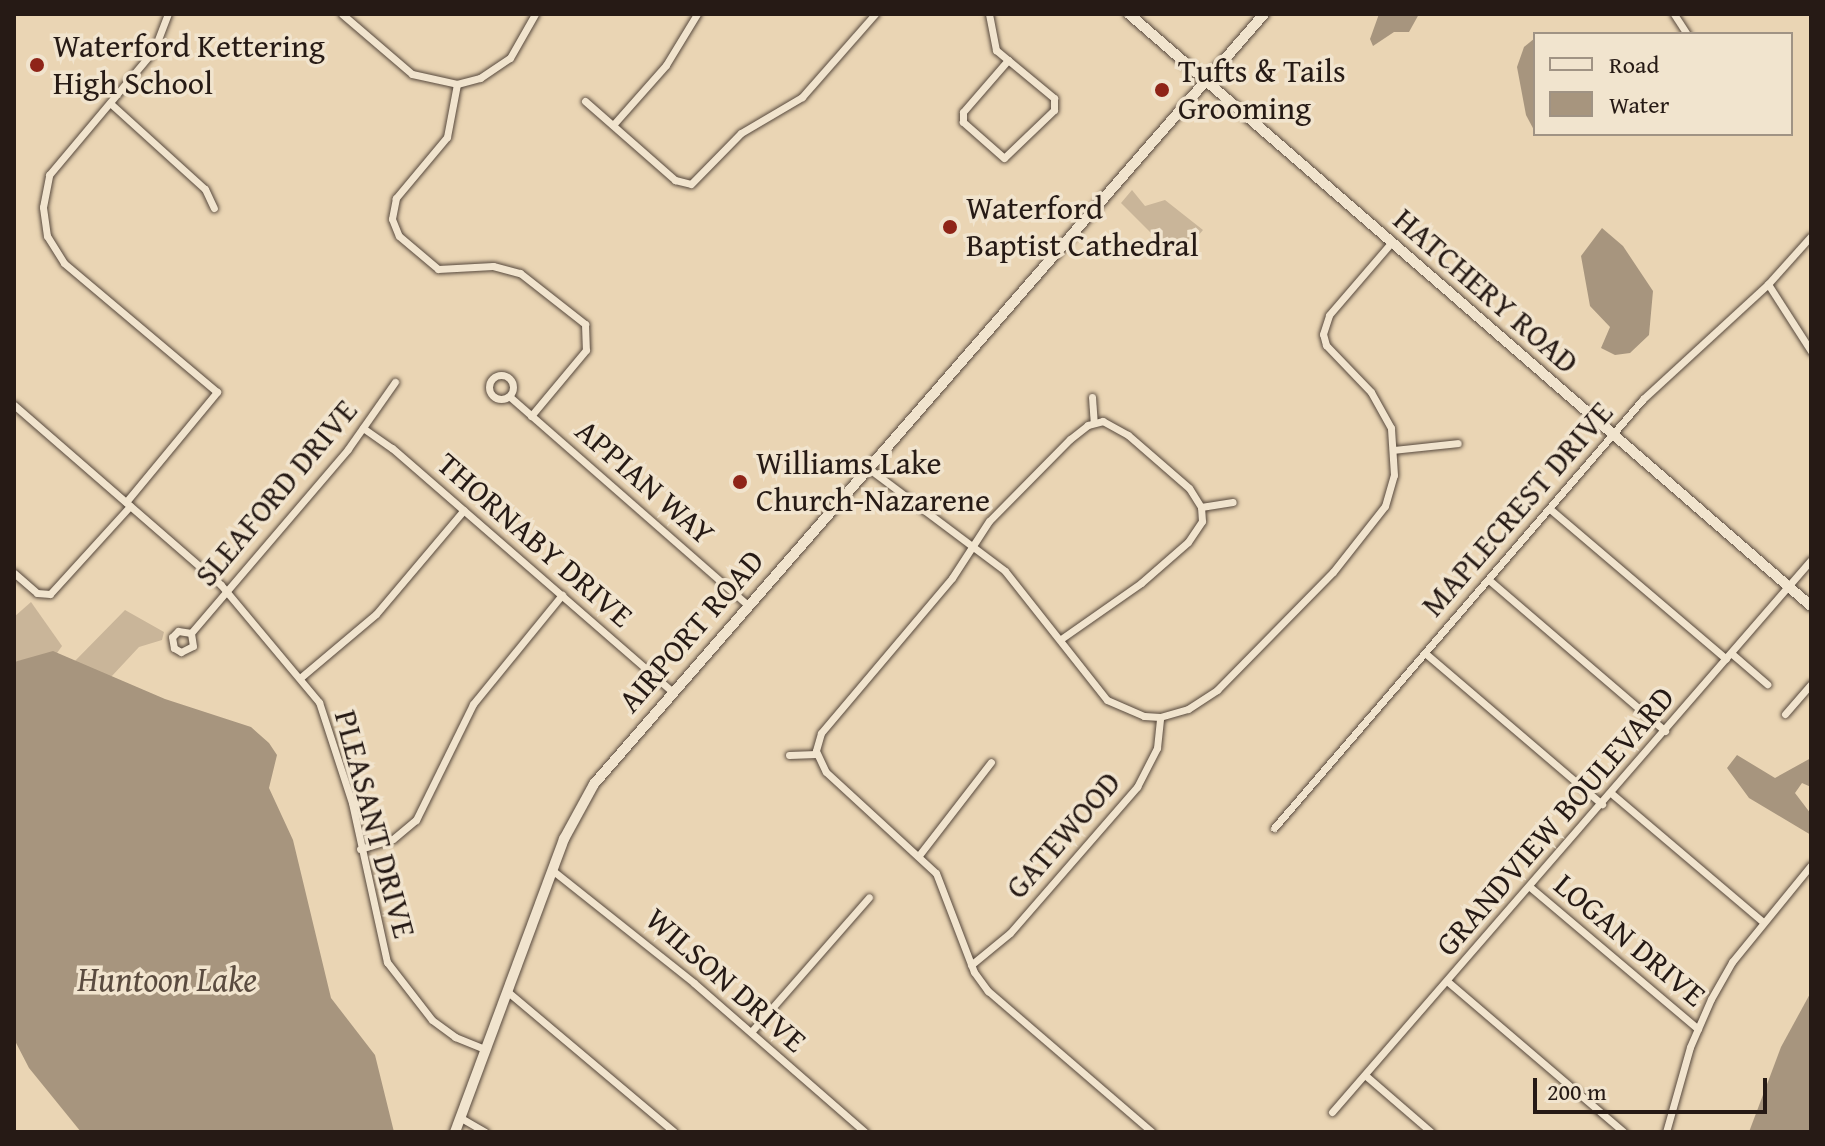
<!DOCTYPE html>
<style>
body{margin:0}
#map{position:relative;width:1825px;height:1146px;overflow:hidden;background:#ead5b4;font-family:"Gentium Book Plus",serif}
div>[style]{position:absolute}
.green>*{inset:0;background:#c9b599}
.water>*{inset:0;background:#a7957e}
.roads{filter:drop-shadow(0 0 2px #57493d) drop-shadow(0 0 2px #57493d)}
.street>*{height:7px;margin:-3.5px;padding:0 3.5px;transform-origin:3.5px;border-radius:3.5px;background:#f1e4ce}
.street>.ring{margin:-3.5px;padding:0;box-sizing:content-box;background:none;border:7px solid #f1e4ce;border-radius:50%}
.secondary>*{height:10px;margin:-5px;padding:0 5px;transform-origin:5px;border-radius:5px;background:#f1e4ce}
.dots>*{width:22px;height:22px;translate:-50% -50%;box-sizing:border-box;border:4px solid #f1e4ce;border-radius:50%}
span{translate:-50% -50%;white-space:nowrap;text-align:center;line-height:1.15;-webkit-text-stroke:7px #f1e4ce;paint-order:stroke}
.poi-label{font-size:32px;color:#261a15}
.left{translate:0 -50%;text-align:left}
.street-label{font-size:32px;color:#261a15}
.water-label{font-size:34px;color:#5a4b3f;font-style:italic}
.frame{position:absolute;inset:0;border:16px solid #261a15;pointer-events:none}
.legend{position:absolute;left:1533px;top:32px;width:260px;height:104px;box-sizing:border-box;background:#f1e4ce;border:2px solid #a09384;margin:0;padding:10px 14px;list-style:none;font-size:24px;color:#261a15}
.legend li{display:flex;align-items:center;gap:16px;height:40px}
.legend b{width:40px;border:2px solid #a09384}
.scale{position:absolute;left:1533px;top:1078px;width:234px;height:36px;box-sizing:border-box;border:4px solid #261a15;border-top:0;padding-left:10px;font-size:24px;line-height:28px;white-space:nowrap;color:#261a15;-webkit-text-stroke:6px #f1e4ce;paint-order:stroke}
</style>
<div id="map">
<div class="green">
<i style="clip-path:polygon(1132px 190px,1145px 206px,1165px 200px,1203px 230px,1197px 237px,1165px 247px,1121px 203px)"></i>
<i style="clip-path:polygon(31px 602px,62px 646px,57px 653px,14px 662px,14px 617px)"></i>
<i style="clip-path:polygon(125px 610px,164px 632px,162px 640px,139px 647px,111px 677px,73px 663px)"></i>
</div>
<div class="water">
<i style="clip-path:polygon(1379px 14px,1419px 14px,1409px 32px,1394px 32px,1373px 46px,1370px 39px)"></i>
<i style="clip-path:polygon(1535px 38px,1535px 132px,1526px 115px,1517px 67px,1524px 47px)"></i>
<i style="clip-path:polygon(1602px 228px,1623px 246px,1653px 291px,1649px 335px,1630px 353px,1615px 355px,1601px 348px,1610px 327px,1590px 306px,1581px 256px)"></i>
<i style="clip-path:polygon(53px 651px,165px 699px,251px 727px,269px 743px,277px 755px,269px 788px,293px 840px,331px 998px,375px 1055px,394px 1132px,81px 1132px,29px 1068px,14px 1039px,14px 662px)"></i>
<i style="clip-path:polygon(1737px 755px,1775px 778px,1811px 758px,1811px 787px,1802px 783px,1795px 793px,1811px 814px,1811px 835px,1749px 798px,1727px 768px)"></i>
<i style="clip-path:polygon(1811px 992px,1811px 1132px,1749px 1132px,1781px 1047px)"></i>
</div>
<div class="roads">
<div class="street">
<i style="left:342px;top:14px;width:92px;rotate:40.6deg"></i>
<i style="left:412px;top:74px;width:46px;rotate:12.5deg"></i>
<i style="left:457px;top:84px;width:24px;rotate:-15deg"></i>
<i style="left:480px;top:78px;width:36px;rotate:-34deg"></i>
<i style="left:510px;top:58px;width:51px;rotate:-60.4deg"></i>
<i style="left:989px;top:14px;width:37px;rotate:79deg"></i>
<i style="left:996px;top:50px;width:16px;rotate:40deg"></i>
<i style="left:1008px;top:60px;width:60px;rotate:39.6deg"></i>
<i style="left:1054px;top:98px;width:12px;rotate:90deg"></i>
<i style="left:1054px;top:110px;width:69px;rotate:136.2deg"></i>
<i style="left:1004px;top:158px;width:55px;rotate:-138.7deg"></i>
<i style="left:963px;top:122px;width:10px;rotate:-90deg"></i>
<i style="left:963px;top:112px;width:69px;rotate:-49.1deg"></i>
<i style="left:1674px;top:14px;width:24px;rotate:57deg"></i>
<i style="left:457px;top:84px;width:54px;rotate:100.7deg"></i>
<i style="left:447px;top:137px;width:80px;rotate:129.9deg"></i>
<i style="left:396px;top:198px;width:21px;rotate:101deg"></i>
<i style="left:392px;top:219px;width:18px;rotate:68deg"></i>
<i style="left:399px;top:236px;width:51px;rotate:40.2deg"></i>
<i style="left:438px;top:269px;width:55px;rotate:-3.1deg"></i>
<i style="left:493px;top:266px;width:28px;rotate:15deg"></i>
<i style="left:520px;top:273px;width:83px;rotate:38.1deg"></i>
<i style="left:585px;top:324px;width:26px;rotate:88deg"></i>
<i style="left:586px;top:350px;width:86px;rotate:129.8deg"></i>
<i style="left:585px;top:101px;width:120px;rotate:41.3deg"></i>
<i style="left:675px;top:180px;width:16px;rotate:14deg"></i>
<i style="left:691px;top:184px;width:71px;rotate:-45.6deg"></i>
<i style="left:741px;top:133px;width:71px;rotate:-30.5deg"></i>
<i style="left:802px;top:97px;width:111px;rotate:-48.7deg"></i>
<i style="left:110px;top:103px;width:128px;rotate:42.2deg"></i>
<i style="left:205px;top:189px;width:21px;rotate:65deg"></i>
<i style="left:613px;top:125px;width:80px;rotate:-48.5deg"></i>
<i style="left:666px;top:65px;width:60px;rotate:-58.7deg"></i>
<i style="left:1768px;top:284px;width:80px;rotate:57.3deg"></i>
<i class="ring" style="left:489px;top:375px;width:17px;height:17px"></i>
<i style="left:510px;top:397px;width:316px;rotate:41.2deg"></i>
<i style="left:1092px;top:397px;width:26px;rotate:86deg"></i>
<i style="left:14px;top:405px;width:274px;rotate:41deg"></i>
<i style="left:221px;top:585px;width:153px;rotate:50.1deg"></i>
<i style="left:319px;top:702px;width:106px;rotate:71.9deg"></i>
<i style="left:352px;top:803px;width:163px;rotate:77.6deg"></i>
<i style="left:387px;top:962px;width:73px;rotate:52.2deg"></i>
<i style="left:432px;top:1020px;width:29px;rotate:36deg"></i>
<i style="left:455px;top:1037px;width:32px;rotate:22deg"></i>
<i style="left:363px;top:428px;width:35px;rotate:35deg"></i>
<i style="left:392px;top:448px;width:371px;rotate:41deg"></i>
<i style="left:1393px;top:450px;width:65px;rotate:-6.1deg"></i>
<i style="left:868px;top:468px;width:171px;rotate:36.9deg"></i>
<i style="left:1005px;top:571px;width:164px;rotate:51.7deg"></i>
<i style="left:1107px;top:700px;width:40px;rotate:23.4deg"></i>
<i style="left:1144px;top:716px;width:16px;rotate:4deg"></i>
<i style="left:1160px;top:717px;width:29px;rotate:-16deg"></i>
<i style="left:1188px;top:709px;width:35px;rotate:-33deg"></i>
<i style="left:1217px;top:690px;width:165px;rotate:-45.5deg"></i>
<i style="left:1333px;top:572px;width:84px;rotate:-51.8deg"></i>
<i style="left:1385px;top:506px;width:32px;rotate:-74deg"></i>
<i style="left:1394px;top:475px;width:47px;rotate:-93.7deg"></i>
<i style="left:1391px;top:428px;width:41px;rotate:-119.1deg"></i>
<i style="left:1371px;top:392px;width:65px;rotate:-133.8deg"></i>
<i style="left:1326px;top:345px;width:11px;rotate:-105deg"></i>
<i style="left:1323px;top:334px;width:20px;rotate:-72deg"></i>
<i style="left:1329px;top:315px;width:95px;rotate:-49.3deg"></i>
<i style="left:126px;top:502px;width:143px;rotate:-50.4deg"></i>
<i style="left:217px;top:392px;width:200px;rotate:-139.9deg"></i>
<i style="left:64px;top:263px;width:32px;rotate:-122deg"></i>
<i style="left:47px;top:236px;width:29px;rotate:-98deg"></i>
<i style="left:43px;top:207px;width:33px;rotate:-79deg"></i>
<i style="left:49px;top:175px;width:163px;rotate:-50deg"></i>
<i style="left:154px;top:50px;width:39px;rotate:-69deg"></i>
<i style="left:1201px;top:507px;width:32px;rotate:-9deg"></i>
<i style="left:1550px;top:509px;width:231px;rotate:40.4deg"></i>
<i style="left:14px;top:573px;width:30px;rotate:41deg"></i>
<i style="left:37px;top:593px;width:13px;rotate:4deg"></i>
<i style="left:50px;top:594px;width:119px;rotate:-47.7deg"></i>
<i style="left:1489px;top:580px;width:232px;rotate:40.6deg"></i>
<i style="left:191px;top:633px;width:13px;rotate:-171deg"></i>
<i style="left:178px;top:631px;width:8px;rotate:135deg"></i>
<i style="left:172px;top:637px;width:11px;rotate:80deg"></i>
<i style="left:174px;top:648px;width:8px;rotate:30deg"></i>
<i style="left:181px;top:652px;width:13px;rotate:-27deg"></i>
<i style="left:193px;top:646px;width:13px;rotate:-99deg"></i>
<i style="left:191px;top:633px;width:242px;rotate:-49.5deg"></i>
<i style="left:348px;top:449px;width:82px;rotate:-55deg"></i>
<i style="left:1061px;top:639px;width:98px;rotate:-35deg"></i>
<i style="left:1141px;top:583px;width:62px;rotate:-41.1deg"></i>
<i style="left:1188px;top:542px;width:25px;rotate:-56deg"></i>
<i style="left:1202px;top:521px;width:14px;rotate:-94deg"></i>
<i style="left:1201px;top:507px;width:22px;rotate:-122deg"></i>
<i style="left:1189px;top:488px;width:81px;rotate:-139deg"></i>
<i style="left:1128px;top:435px;width:29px;rotate:-151deg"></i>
<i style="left:1103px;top:421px;width:16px;rotate:165deg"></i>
<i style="left:1088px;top:425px;width:23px;rotate:142deg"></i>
<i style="left:1070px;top:439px;width:115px;rotate:134.6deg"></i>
<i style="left:989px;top:521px;width:68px;rotate:123deg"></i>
<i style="left:952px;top:578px;width:203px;rotate:130.2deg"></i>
<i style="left:821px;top:733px;width:19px;rotate:106deg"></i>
<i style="left:816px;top:751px;width:23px;rotate:65deg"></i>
<i style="left:826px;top:772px;width:149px;rotate:42.6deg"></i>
<i style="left:936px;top:873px;width:106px;rotate:69deg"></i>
<i style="left:974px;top:972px;width:24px;rotate:54deg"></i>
<i style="left:988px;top:991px;width:216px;rotate:40.7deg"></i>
<i style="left:1425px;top:653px;width:233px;rotate:40.5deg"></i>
<i style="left:1731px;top:653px;width:48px;rotate:40.7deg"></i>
<i style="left:300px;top:678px;width:99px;rotate:-40.1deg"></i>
<i style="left:376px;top:614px;width:136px;rotate:-49.8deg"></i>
<i style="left:1785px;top:714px;width:40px;rotate:-49deg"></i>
<i style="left:789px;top:755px;width:27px;rotate:-2deg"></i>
<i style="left:1611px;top:793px;width:198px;rotate:40.3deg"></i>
<i style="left:1274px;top:828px;width:566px;rotate:-49.3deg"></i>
<i style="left:1643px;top:399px;width:170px;rotate:-42.6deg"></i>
<i style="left:1768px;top:284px;width:64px;rotate:-48.1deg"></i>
<i style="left:360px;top:849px;width:34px;rotate:-17deg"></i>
<i style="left:393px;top:839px;width:30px;rotate:-40deg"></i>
<i style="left:416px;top:820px;width:129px;rotate:-63.8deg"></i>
<i style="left:473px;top:704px;width:141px;rotate:-50.8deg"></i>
<i style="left:920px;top:854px;width:116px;rotate:-52.3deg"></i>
<i style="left:552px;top:870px;width:181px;rotate:38.5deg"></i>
<i style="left:694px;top:983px;width:227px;rotate:41.1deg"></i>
<i style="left:1530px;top:887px;width:220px;rotate:40.2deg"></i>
<i style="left:971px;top:965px;width:50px;rotate:-39.4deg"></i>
<i style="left:1010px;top:933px;width:194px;rotate:-49deg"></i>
<i style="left:1137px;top:787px;width:44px;rotate:-62.9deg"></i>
<i style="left:1157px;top:748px;width:31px;rotate:-84deg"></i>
<i style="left:1447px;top:981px;width:233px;rotate:40.5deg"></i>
<i style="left:508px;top:992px;width:217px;rotate:40.1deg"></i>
<i style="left:751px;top:1032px;width:179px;rotate:-48.8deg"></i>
<i style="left:1365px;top:1075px;width:87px;rotate:40.8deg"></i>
<i style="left:1332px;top:1112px;width:731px;rotate:-49.05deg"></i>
<i style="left:461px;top:1118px;width:28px;rotate:30deg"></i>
<i style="left:1666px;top:1132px;width:88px;rotate:-74.2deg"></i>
<i style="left:1690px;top:1047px;width:52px;rotate:-66.4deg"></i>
<i style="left:1711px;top:999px;width:43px;rotate:-60.4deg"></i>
<i style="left:1732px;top:962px;width:125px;rotate:-50.8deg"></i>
</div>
<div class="secondary">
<i style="left:1129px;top:14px;width:903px;rotate:40.96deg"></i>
<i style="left:455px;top:1132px;width:313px;rotate:-69.6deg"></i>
<i style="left:564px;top:839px;width:63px;rotate:-61.4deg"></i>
<i style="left:594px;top:784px;width:1021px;rotate:-48.97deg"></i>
</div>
</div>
<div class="dots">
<i style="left:37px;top:65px;background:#8f2418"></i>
<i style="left:1162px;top:90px;background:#8f2418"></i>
<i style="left:950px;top:227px;background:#8f2418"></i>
<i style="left:740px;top:482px;background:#8f2418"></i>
</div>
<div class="poi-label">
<span class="left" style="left:53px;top:65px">Waterford Kettering<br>High School</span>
<span class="left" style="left:1178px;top:90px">Tufts &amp; Tails<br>Grooming</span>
<span class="left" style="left:966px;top:227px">Waterford<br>Baptist Cathedral</span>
<span class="left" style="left:756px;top:482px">Williams Lake<br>Church-Nazarene</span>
</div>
<div class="street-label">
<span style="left:1486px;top:291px;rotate:41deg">HATCHERY ROAD</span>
<span style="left:645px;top:482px;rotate:41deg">APPIAN WAY</span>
<span style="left:276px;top:493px;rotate:-50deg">SLEAFORD DRIVE</span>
<span style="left:1517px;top:509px;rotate:-49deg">MAPLECREST DRIVE</span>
<span style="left:535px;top:540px;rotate:41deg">THORNABY DRIVE</span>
<span style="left:691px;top:631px;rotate:-49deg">AIRPORT ROAD</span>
<span style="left:1555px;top:821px;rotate:-49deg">GRANDVIEW BOULEVARD</span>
<span style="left:375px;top:824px;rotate:75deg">PLEASANT DRIVE</span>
<span style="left:1063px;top:835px;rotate:-49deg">GATEWOOD</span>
<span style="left:1630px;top:940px;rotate:40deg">LOGAN DRIVE</span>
<span style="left:726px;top:980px;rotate:41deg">WILSON DRIVE</span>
</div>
<div class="water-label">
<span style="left:167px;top:979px">Huntoon Lake</span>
</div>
<div class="frame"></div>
<ul class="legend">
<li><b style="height:10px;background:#f1e4ce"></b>Road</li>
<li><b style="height:22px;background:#a7957e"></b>Water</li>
</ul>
<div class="scale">200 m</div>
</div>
